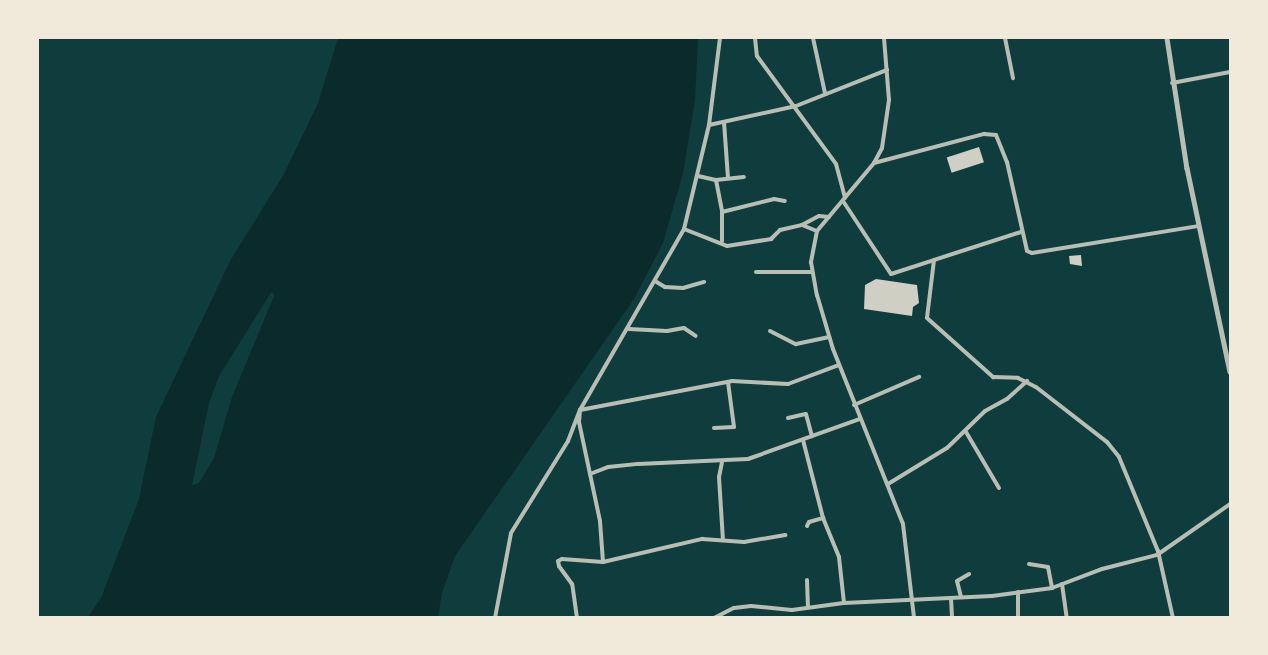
<!DOCTYPE html>
<style>
body{margin:0}
#map{position:relative;width:1268px;height:655px;overflow:hidden;background:#0f3d3e;font-family:"Varela Round",sans-serif}
div>[style]{position:absolute}
.water>*{inset:0;background:#0a2a2b}
.building>*{inset:0;background:#cfcfc3;transform-origin:0 0}
.minor>*{height:4px;margin:-2px;padding:0 2px;transform-origin:2px;border-radius:2px;background:#b8beb3}
.tertiary>*{height:4.5px;margin:-2.25px;padding:0 2.25px;transform-origin:2.25px;border-radius:2.25px;background:#b8beb3}
span{translate:-50% -50%;white-space:nowrap;text-align:center;line-height:1.15;-webkit-text-stroke:5px #f1e9da;paint-order:stroke}
.frame{position:absolute;inset:0;border:39px solid #f1e9da;pointer-events:none}
</style>
<div id="map">
<div class="water">
<i style="clip-path:polygon(evenodd,338px 38px,698px 38px,695px 100px,683px 173px,663px 243px,634px 299px,455px 556px,442px 593px,438px 617px,88px 617px,101px 598px,139px 499px,156px 417px,230px 261px,284px 174px,318px 103px,338px 38px,272px 291px,274px 296px,232px 397px,214px 458px,199px 483px,192px 485px,209px 403px,219px 376px,272px 291px)"></i>
</div>
<div class="building">
<i style="left:979px;top:147px;width:16px;height:34px;rotate:72deg"></i>
<i style="clip-path:polygon(1081px 255px,1082px 266px,1070px 264px,1069px 256px)"></i>
<i style="clip-path:polygon(876px 279px,917px 285px,919px 303px,913px 307px,912px 316px,864px 309px,865px 285px)"></i>
</div>
<div class="minor">
<i style="left:755px;top:38px;width:18px;rotate:84deg"></i>
<i style="left:757px;top:56px;width:134px;rotate:53.8deg"></i>
<i style="left:836px;top:164px;width:35px;rotate:75deg"></i>
<i style="left:813px;top:38px;width:56px;rotate:77.7deg"></i>
<i style="left:884px;top:38px;width:62px;rotate:85.4deg"></i>
<i style="left:889px;top:100px;width:49px;rotate:98.3deg"></i>
<i style="left:882px;top:148px;width:17px;rotate:118deg"></i>
<i style="left:874px;top:163px;width:89px;rotate:130deg"></i>
<i style="left:817px;top:231px;width:32px;rotate:101deg"></i>
<i style="left:811px;top:262px;width:34px;rotate:80deg"></i>
<i style="left:817px;top:295px;width:56px;rotate:73.5deg"></i>
<i style="left:833px;top:349px;width:188px;rotate:68.2deg"></i>
<i style="left:903px;top:524px;width:95px;rotate:83.3deg"></i>
<i style="left:1005px;top:38px;width:41px;rotate:78.7deg"></i>
<i style="left:1172px;top:83px;width:59px;rotate:-10.7deg"></i>
<i style="left:724px;top:122px;width:56px;rotate:85.9deg"></i>
<i style="left:709px;top:125px;width:88px;rotate:-82.8deg"></i>
<i style="left:874px;top:163px;width:114px;rotate:-14.8deg"></i>
<i style="left:984px;top:134px;width:12px;rotate:5deg"></i>
<i style="left:996px;top:135px;width:29px;rotate:68deg"></i>
<i style="left:1007px;top:162px;width:91px;rotate:77.3deg"></i>
<i style="left:1027px;top:251px;width:5px;rotate:22deg"></i>
<i style="left:1032px;top:253px;width:168px;rotate:-9.2deg"></i>
<i style="left:698px;top:176px;width:18px;rotate:13deg"></i>
<i style="left:716px;top:180px;width:33px;rotate:79deg"></i>
<i style="left:722px;top:212px;width:29px;rotate:90deg"></i>
<i style="left:716px;top:180px;width:28px;rotate:-6deg"></i>
<i style="left:843px;top:201px;width:87px;rotate:56.7deg"></i>
<i style="left:891px;top:274px;width:45px;rotate:-18deg"></i>
<i style="left:722px;top:212px;width:54px;rotate:-14deg"></i>
<i style="left:774px;top:199px;width:11px;rotate:10deg"></i>
<i style="left:802px;top:225px;width:19px;rotate:-28deg"></i>
<i style="left:819px;top:216px;width:10px;rotate:6deg"></i>
<i style="left:684px;top:229px;width:46px;rotate:21.6deg"></i>
<i style="left:727px;top:246px;width:45px;rotate:-9deg"></i>
<i style="left:771px;top:239px;width:13px;rotate:-45deg"></i>
<i style="left:780px;top:230px;width:23px;rotate:-13deg"></i>
<i style="left:802px;top:225px;width:16px;rotate:22deg"></i>
<i style="left:1021px;top:232px;width:91px;rotate:162.2deg"></i>
<i style="left:934px;top:260px;width:58px;rotate:96.9deg"></i>
<i style="left:927px;top:318px;width:89px;rotate:41.8deg"></i>
<i style="left:993px;top:377px;width:25px;rotate:2deg"></i>
<i style="left:1018px;top:378px;width:20px;rotate:27deg"></i>
<i style="left:1036px;top:387px;width:90px;rotate:37.8deg"></i>
<i style="left:1107px;top:442px;width:19px;rotate:51deg"></i>
<i style="left:1119px;top:457px;width:102px;rotate:67.5deg"></i>
<i style="left:1158px;top:551px;width:69px;rotate:77.4deg"></i>
<i style="left:756px;top:272px;width:56px"></i>
<i style="left:655px;top:281px;width:12px;rotate:31deg"></i>
<i style="left:665px;top:287px;width:18px;rotate:3deg"></i>
<i style="left:683px;top:288px;width:22px;rotate:-16deg"></i>
<i style="left:629px;top:329px;width:38px;rotate:3deg"></i>
<i style="left:667px;top:331px;width:17px;rotate:-10deg"></i>
<i style="left:684px;top:328px;width:14px;rotate:34deg"></i>
<i style="left:770px;top:331px;width:29px;rotate:27deg"></i>
<i style="left:796px;top:344px;width:34px;rotate:-12deg"></i>
<i style="left:854px;top:405px;width:71px;rotate:-23.3deg"></i>
<i style="left:788px;top:418px;width:18px;rotate:-13deg"></i>
<i style="left:806px;top:414px;width:23px;rotate:75deg"></i>
<i style="left:714px;top:428px;width:20px;rotate:-3deg"></i>
<i style="left:734px;top:427px;width:45px;rotate:-97.6deg"></i>
<i style="left:966px;top:432px;width:65px;rotate:59.5deg"></i>
<i style="left:803px;top:440px;width:81px;rotate:75.6deg"></i>
<i style="left:823px;top:518px;width:42px;rotate:67.7deg"></i>
<i style="left:839px;top:557px;width:46px;rotate:83.8deg"></i>
<i style="left:722px;top:462px;width:15px;rotate:101deg"></i>
<i style="left:719px;top:477px;width:63px;rotate:86.4deg"></i>
<i style="left:590px;top:474px;width:19px;rotate:-21deg"></i>
<i style="left:608px;top:467px;width:30px;rotate:-6deg"></i>
<i style="left:638px;top:464px;width:110px;rotate:-2.6deg"></i>
<i style="left:748px;top:459px;width:119px;rotate:-19.7deg"></i>
<i style="left:888px;top:484px;width:69px;rotate:-31.4deg"></i>
<i style="left:947px;top:448px;width:53px;rotate:-44.2deg"></i>
<i style="left:985px;top:411px;width:25px;rotate:-29deg"></i>
<i style="left:1007px;top:399px;width:27px;rotate:-42deg"></i>
<i style="left:807px;top:526px;width:4px;rotate:-63deg"></i>
<i style="left:809px;top:522px;width:15px;rotate:-16deg"></i>
<i style="left:603px;top:562px;width:41px;rotate:-94.2deg"></i>
<i style="left:600px;top:521px;width:101px;rotate:-102deg"></i>
<i style="left:579px;top:422px;width:12px;rotate:-85deg"></i>
<i style="left:580px;top:410px;width:209px;rotate:-60.1deg"></i>
<i style="left:684px;top:229px;width:107px;rotate:-76.5deg"></i>
<i style="left:709px;top:125px;width:89px;rotate:-12.3deg"></i>
<i style="left:796px;top:106px;width:98px;rotate:-21.6deg"></i>
<i style="left:1029px;top:564px;width:19px;rotate:9deg"></i>
<i style="left:1048px;top:567px;width:21px;rotate:79deg"></i>
<i style="left:807px;top:580px;width:27px;rotate:88deg"></i>
<i style="left:1062px;top:584px;width:34px;rotate:82deg"></i>
<i style="left:1018px;top:592px;width:26px;rotate:90deg"></i>
<i style="left:961px;top:597px;width:16px;rotate:-104deg"></i>
<i style="left:957px;top:581px;width:14px;rotate:-30deg"></i>
<i style="left:951px;top:598px;width:20px;rotate:87deg"></i>
<i style="left:495px;top:618px;width:86px;rotate:-79.3deg"></i>
<i style="left:511px;top:533px;width:108px;rotate:-58.2deg"></i>
<i style="left:568px;top:441px;width:33px;rotate:-69deg"></i>
<i style="left:580px;top:410px;width:155px;rotate:-10.8deg"></i>
<i style="left:732px;top:381px;width:56px;rotate:3.1deg"></i>
<i style="left:788px;top:384px;width:54px;rotate:-20.4deg"></i>
<i style="left:577px;top:618px;width:34px;rotate:-98deg"></i>
<i style="left:572px;top:584px;width:22px;rotate:-126deg"></i>
<i style="left:559px;top:566px;width:5px;rotate:-101deg"></i>
<i style="left:558px;top:561px;width:4px;rotate:-27deg"></i>
<i style="left:562px;top:559px;width:41px;rotate:4.2deg"></i>
<i style="left:603px;top:562px;width:102px;rotate:-13.1deg"></i>
<i style="left:702px;top:539px;width:42px;rotate:4.1deg"></i>
<i style="left:744px;top:542px;width:42px;rotate:-9.7deg"></i>
<i style="left:714px;top:618px;width:22px;rotate:-27deg"></i>
<i style="left:734px;top:608px;width:17px;rotate:-7deg"></i>
<i style="left:751px;top:606px;width:41px;rotate:5.6deg"></i>
<i style="left:792px;top:610px;width:52px;rotate:-7.7deg"></i>
<i style="left:844px;top:603px;width:148px;rotate:-2.7deg"></i>
<i style="left:992px;top:596px;width:61px;rotate:-7.6deg"></i>
<i style="left:1052px;top:588px;width:53px;rotate:-20.8deg"></i>
<i style="left:1102px;top:569px;width:57px;rotate:-14.3deg"></i>
<i style="left:1157px;top:555px;width:89px;rotate:-34.9deg"></i>
</div>
<div class="tertiary">
<i style="left:1167px;top:38px;width:132px;rotate:81.3deg"></i>
<i style="left:1187px;top:168px;width:208px;rotate:78.1deg"></i>
</div>
<div class="frame"></div>
</div>
